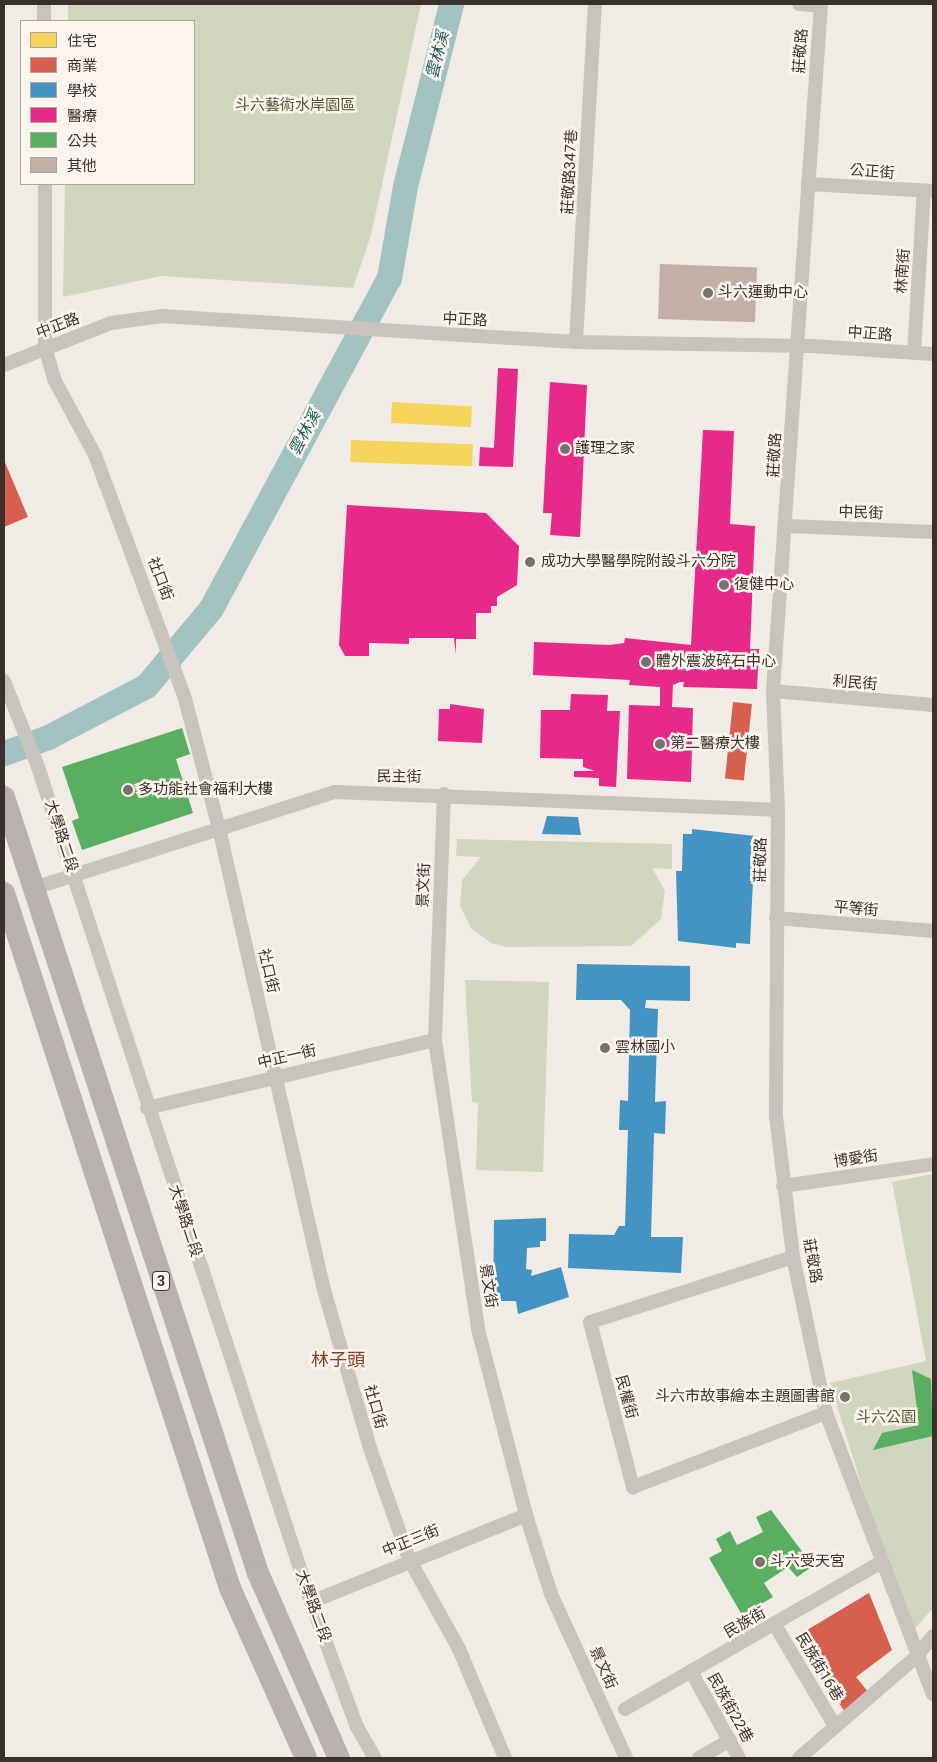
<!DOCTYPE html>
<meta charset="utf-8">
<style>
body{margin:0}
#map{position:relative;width:937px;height:1762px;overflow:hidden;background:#f0ebe5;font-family:Roboto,"Noto Sans TC",sans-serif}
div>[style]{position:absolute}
.green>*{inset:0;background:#d1d6bf}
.homes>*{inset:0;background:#f6d55c;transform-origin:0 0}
.shops>*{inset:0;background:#d6604d;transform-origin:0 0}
.schools>*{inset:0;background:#4393c3}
.health>*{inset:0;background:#e7298a}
.public>*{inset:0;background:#5aae61}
.river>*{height:25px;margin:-12.5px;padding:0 12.5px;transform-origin:12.5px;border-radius:12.5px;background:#a1c2c1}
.building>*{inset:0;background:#c3afa7;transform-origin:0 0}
.street>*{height:14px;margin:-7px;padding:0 7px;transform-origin:7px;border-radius:7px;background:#c9c3be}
.primary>*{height:22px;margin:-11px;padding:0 11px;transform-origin:11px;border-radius:11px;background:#b8b1ad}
.dots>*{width:14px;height:14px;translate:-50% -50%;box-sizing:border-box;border:2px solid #fbf5ee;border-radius:50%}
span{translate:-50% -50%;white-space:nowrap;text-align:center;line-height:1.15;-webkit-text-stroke:5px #fbf5ee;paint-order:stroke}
.shield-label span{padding:1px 4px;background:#fbf5ee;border:1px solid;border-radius:4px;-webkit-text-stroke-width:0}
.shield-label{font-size:14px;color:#3b302b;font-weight:700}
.street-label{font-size:15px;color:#3b302b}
.park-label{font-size:15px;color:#4a5a2e}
.poi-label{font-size:15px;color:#3b302b}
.left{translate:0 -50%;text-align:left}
.right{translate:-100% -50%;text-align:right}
.water-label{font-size:16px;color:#1f5a5e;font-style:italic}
.quarter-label{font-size:18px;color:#8c3b22}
.frame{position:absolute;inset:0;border:5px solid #3b302b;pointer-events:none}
.legend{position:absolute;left:20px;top:20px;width:175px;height:165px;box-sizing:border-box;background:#fbf5ee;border:1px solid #aea6a0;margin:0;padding:6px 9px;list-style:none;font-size:15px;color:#3b302b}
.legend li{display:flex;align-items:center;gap:10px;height:25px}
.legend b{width:25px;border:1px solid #aea6a0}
</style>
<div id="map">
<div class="green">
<i style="clip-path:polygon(68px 4px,421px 4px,371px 235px,353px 288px,161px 276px,63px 297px,65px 184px,194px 184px,194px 21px,68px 21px)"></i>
<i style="clip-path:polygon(457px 839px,672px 844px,672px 869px,652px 868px,665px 891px,661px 919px,631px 946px,506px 947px,491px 943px,471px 928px,460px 906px,462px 880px,481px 857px,456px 856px)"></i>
<i style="clip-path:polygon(465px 980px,549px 982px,543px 1172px,476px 1170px,478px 1103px,472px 1102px)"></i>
<i style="clip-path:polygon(933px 1174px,933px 1608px,908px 1637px,830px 1383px,926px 1361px,892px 1182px)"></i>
</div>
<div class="homes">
<i style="left:392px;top:402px;width:80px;height:21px;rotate:3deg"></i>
<i style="left:351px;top:440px;width:122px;height:22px;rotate:2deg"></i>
</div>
<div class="shops">
<i style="clip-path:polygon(4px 460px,28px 517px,4px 527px)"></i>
<i style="left:733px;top:702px;width:19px;height:77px;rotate:6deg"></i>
<i style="clip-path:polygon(869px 1593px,892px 1650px,856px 1677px,869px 1693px,846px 1714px,797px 1636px)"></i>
</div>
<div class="schools">
<i style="clip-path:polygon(547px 816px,578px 817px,581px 835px,542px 834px)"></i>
<i style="clip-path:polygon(692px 829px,755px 836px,750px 944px,736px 943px,736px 948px,678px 941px,676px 871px,682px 871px,683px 834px,692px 834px)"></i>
<i style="clip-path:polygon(577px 964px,690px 966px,690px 1001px,646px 1000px,645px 1008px,658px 1009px,655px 1102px,666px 1101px,665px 1134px,654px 1133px,651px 1237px,683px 1237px,681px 1273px,568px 1268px,569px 1234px,614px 1235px,619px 1226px,625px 1226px,628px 1130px,619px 1130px,620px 1100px,628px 1101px,630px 1010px,621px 1000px,576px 1000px)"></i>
<i style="clip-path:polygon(546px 1218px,546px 1241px,540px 1241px,540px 1247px,527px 1248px,526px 1269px,532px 1270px,531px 1276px,561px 1267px,569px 1297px,518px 1314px,516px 1301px,493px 1301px,494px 1220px)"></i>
</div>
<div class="health">
<i style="clip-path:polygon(498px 368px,518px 369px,513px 467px,479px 466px,480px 447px,494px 448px)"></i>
<i style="clip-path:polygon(550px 382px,587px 385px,580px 537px,550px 535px,552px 513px,543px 513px)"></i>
<i style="clip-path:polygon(703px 430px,734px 431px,730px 524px,755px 526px,750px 649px,759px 649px,757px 689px,683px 687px,684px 682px,680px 682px,673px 685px,672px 707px,693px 708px,691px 782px,627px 779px,629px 705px,660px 706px,660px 687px,629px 685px,630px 680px,533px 675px,534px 642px,610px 645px,624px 643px,625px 638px,691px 645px)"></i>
<i style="clip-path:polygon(347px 505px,486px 513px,519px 546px,517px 585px,497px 597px,497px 606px,491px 606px,491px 613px,476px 613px,476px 639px,456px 639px,456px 654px,454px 638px,409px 638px,409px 644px,369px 643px,369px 656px,345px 656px,339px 645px)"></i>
<i style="clip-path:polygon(571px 694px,608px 695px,607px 711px,620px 711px,616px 787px,599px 786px,599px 778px,574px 777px,574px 771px,595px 771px,583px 767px,583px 759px,540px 758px,541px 710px,570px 710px)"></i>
<i style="clip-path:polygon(450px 704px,484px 709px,482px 743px,438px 741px,439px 709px,450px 709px)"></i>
</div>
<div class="public">
<i style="clip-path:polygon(182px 728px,190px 754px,176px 759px,193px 813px,82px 850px,72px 821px,79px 818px,62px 767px)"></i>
<i style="clip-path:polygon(912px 1370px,931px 1379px,933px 1436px,873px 1450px,882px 1433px,919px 1425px)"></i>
<i style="clip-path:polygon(771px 1510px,813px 1566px,797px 1577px,788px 1567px,764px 1583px,773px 1597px,742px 1615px,709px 1558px,722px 1551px,716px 1539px,730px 1531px,737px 1545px,763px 1532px,756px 1517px)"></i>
</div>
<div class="river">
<i style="left:4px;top:753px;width:47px;rotate:-20deg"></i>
<i style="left:48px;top:737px;width:110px;rotate:-27.5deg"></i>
<i style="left:146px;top:686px;width:102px;rotate:-50.2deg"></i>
<i style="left:211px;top:608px;width:375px;rotate:-61.7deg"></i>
<i style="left:389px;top:278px;width:93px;rotate:-80.1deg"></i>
<i style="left:405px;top:186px;width:188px;rotate:-75.8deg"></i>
</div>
<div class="building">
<i style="left:660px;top:264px;width:97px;height:55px;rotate:2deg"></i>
</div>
<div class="street">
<i style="left:44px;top:4px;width:17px;rotate:90deg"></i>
<i style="left:799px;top:4px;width:21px;rotate:5deg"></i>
<i style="left:821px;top:4px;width:689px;rotate:94deg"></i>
<i style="left:773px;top:691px;width:119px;rotate:87.6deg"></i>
<i style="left:778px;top:810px;width:306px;rotate:90.4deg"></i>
<i style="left:776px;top:1116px;width:142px;rotate:83.1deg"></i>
<i style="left:793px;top:1257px;width:159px;rotate:78.1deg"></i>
<i style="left:826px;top:1413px;width:301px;rotate:69.2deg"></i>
<i style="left:45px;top:184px;width:163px;rotate:90deg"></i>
<i style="left:45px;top:347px;width:33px;rotate:74deg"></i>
<i style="left:54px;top:379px;width:86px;rotate:61.7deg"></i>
<i style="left:95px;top:455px;width:256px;rotate:69.7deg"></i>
<i style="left:184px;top:695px;width:138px;rotate:75.3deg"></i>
<i style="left:219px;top:828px;width:474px;rotate:77.2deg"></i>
<i style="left:324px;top:1290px;width:165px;rotate:73.8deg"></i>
<i style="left:370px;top:1448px;width:118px;rotate:70.6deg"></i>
<i style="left:409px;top:1559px;width:103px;rotate:60.9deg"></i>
<i style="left:459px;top:1649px;width:118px;rotate:67.1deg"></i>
<i style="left:808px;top:184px;width:125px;rotate:3.2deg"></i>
<i style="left:576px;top:342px;width:339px;rotate:-86.8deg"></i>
<i style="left:914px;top:353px;width:162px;rotate:-86.5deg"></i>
<i style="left:4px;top:365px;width:115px;rotate:-21.4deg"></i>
<i style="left:111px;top:323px;width:51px;rotate:-7.8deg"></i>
<i style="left:162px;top:316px;width:415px;rotate:3.6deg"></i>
<i style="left:576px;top:342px;width:235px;rotate:1deg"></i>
<i style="left:811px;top:346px;width:122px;rotate:3.8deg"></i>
<i style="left:788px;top:526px;width:145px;rotate:2.4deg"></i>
<i style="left:4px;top:681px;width:92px;rotate:68.4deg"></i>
<i style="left:38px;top:767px;width:878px;rotate:71.9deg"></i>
<i style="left:311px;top:1602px;width:133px;rotate:69.8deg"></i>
<i style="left:357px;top:1727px;width:36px;rotate:60deg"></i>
<i style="left:773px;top:691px;width:161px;rotate:5deg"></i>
<i style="left:444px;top:794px;width:246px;rotate:92.1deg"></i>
<i style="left:435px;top:1040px;width:292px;rotate:81.5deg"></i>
<i style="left:478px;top:1329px;width:192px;rotate:75.5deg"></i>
<i style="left:526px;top:1515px;width:83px;rotate:72.4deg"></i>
<i style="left:551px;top:1594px;width:180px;rotate:65.4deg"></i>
<i style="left:34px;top:888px;width:316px;rotate:-17.7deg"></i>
<i style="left:335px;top:792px;width:443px;rotate:2.3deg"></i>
<i style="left:776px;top:918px;width:158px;rotate:4.7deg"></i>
<i style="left:147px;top:1108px;width:296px;rotate:-13.3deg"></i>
<i style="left:783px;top:1186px;width:152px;rotate:-8.3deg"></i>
<i style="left:793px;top:1257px;width:213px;rotate:162.2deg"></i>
<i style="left:590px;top:1322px;width:171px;rotate:75.4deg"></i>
<i style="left:633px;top:1487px;width:207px;rotate:-21deg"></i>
<i style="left:311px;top:1602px;width:232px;rotate:-22deg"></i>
<i style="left:775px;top:1625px;width:117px;rotate:59.3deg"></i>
<i style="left:692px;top:1673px;width:97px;rotate:61.1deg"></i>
<i style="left:625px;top:1709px;width:294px;rotate:-29.8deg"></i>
<i style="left:699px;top:1758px;width:36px;rotate:-30deg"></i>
<i style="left:799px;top:1758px;width:155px;rotate:-40.8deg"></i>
<i style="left:916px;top:1657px;width:27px;rotate:-51deg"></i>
</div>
<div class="primary">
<i style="left:4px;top:797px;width:817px;rotate:71.88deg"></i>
<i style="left:258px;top:1573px;width:202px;rotate:66.4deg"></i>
<i style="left:4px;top:893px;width:731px;rotate:71.99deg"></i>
<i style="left:230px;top:1588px;width:186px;rotate:65.9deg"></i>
</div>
<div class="dots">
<i style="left:708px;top:293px;background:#7a716c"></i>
<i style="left:565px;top:449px;background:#7a716c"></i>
<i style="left:530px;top:562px;background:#7a716c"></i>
<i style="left:724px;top:585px;background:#7a716c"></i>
<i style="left:646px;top:662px;background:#7a716c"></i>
<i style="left:660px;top:744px;background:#7a716c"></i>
<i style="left:128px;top:790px;background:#7a716c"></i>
<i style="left:605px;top:1048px;background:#7a716c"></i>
<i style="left:845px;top:1397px;background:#7a716c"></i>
<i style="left:760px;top:1562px;background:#7a716c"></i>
</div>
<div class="shield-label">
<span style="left:161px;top:1281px">3</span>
</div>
<div class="street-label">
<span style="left:801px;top:51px;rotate:-86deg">莊敬路</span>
<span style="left:570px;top:172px;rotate:-87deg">莊敬路347巷</span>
<span style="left:872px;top:172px;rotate:4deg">公正街</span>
<span style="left:903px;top:271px;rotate:-86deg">林南街</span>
<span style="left:465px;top:320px;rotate:3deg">中正路</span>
<span style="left:58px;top:326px;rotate:-21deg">中正路</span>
<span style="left:870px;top:334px;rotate:4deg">中正路</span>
<span style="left:775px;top:455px;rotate:-87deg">莊敬路</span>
<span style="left:861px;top:513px;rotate:2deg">中民街</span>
<span style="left:160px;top:579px;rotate:69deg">社口街</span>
<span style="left:855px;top:683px;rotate:5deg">利民街</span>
<span style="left:399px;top:777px;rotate:1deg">民主街</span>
<span style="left:61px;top:836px;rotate:72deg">大學路二段</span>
<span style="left:761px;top:860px;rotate:-89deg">莊敬路</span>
<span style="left:424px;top:885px;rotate:-88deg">景文街</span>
<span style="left:856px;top:909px;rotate:5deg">平等街</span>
<span style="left:268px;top:971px;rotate:77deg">社口街</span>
<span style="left:287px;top:1057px;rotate:-13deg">中正一街</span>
<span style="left:856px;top:1159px;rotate:-9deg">博愛街</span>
<span style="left:185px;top:1221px;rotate:72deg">大學路二段</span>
<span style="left:812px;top:1261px;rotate:80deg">莊敬路</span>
<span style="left:488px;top:1286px;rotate:81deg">景文街</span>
<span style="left:626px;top:1397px;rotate:75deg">民權街</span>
<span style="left:375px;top:1407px;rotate:74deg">社口街</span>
<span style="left:411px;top:1541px;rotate:-22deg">中正三街</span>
<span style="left:313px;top:1606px;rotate:70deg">大學路二段</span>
<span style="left:745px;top:1623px;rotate:-30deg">民族街</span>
<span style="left:819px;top:1667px;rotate:59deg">民族街16巷</span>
<span style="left:603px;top:1668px;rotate:66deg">景文街</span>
<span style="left:730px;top:1708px;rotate:61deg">民族街22巷</span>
</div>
<div class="park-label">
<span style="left:295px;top:106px">斗六藝術水岸園區</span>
<span style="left:886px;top:1418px">斗六公園</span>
</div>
<div class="poi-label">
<span class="left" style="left:718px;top:293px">斗六運動中心</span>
<span class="left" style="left:575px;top:449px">護理之家</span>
<span class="left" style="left:541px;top:562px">成功大學醫學院附設斗六分院</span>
<span class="left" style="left:734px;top:585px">復健中心</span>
<span class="left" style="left:656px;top:662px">體外震波碎石中心</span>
<span class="left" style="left:670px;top:744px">第二醫療大樓</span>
<span class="left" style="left:138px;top:790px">多功能社會福利大樓</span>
<span class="left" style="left:615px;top:1048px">雲林國小</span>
<span class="right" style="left:835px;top:1397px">斗六市故事繪本主題圖書館</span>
<span class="left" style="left:770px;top:1562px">斗六受天宮</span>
</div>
<div class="water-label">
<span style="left:438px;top:55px;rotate:-76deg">雲林溪</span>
<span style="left:305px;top:433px;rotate:-62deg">雲林溪</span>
</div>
<div class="quarter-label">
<span style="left:338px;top:1360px">林子頭</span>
</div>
<div class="frame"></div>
<ul class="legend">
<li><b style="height:14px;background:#f6d55c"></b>住宅</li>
<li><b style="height:14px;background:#d6604d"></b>商業</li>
<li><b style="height:14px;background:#4393c3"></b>學校</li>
<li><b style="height:14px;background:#e7298a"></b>醫療</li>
<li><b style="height:14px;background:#5aae61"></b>公共</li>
<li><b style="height:14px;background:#c3afa7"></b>其他</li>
</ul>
</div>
